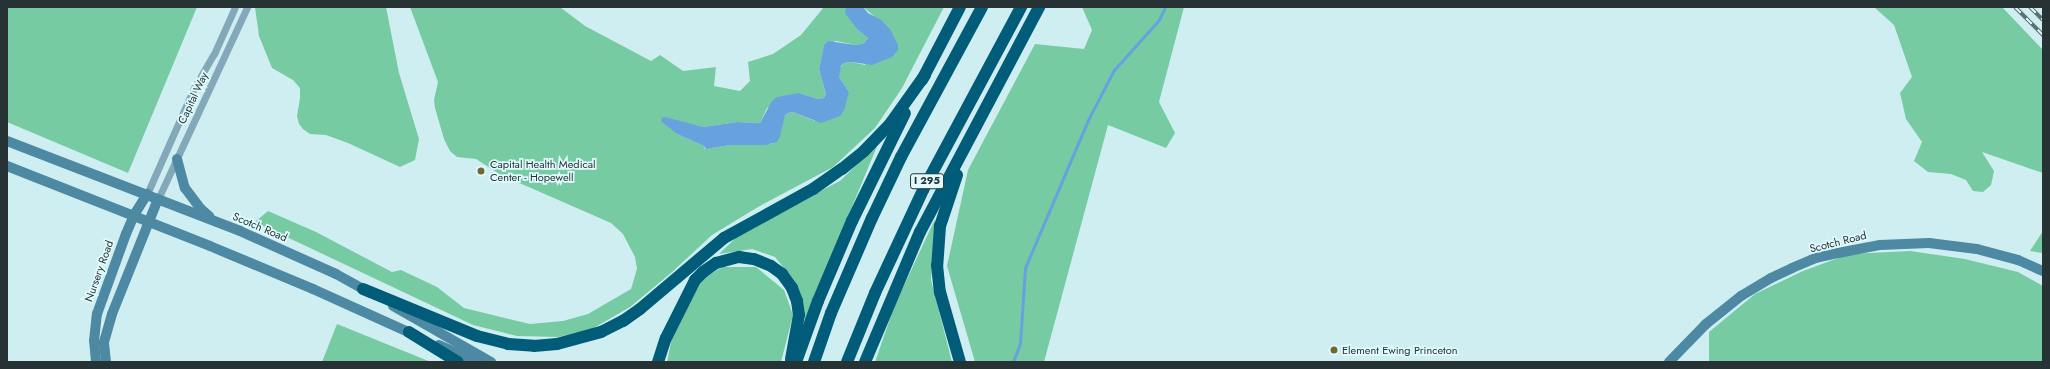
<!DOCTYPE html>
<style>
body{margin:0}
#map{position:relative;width:2050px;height:369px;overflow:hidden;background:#cfeef2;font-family:Jost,sans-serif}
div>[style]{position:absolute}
.green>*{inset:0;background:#76cba3}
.water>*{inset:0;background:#67a1de}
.stream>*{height:2.5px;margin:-1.25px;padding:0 1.25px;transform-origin:1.25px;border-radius:1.25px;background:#67a1de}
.street>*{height:7px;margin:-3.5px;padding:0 3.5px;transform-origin:3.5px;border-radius:3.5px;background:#82a8ba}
.secondary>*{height:10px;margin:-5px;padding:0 5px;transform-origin:5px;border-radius:5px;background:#4d89a3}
.highway>*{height:12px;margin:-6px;padding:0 6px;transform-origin:6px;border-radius:6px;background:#015c7a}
.rail>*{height:4px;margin-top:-2px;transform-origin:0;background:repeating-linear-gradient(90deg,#e1fafd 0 8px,#556668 0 16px);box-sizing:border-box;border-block:1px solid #556668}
.dots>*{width:11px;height:11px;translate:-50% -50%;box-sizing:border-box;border:2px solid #e1fafd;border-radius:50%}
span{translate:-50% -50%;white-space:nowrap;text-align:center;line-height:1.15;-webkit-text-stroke:3.5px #e1fafd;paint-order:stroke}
.shield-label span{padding:1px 3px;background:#e1fafd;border:1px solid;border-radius:3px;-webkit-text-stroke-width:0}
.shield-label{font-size:10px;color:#263234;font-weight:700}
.street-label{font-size:11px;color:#263234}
.poi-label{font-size:11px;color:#263234}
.left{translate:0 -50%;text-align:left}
.frame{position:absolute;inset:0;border:8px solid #263234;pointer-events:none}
</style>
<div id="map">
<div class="green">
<i style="clip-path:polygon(7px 7px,197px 7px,128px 173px,7px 122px)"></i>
<i style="clip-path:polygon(255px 7px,386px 7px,399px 73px,419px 139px,415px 160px,400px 167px,348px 143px,326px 135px,310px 134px,303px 129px,299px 124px,297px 116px,300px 98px,300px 88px,293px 80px,272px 68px,259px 36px)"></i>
<i style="clip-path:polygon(410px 7px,560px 7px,585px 26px,651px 61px,660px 55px,683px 71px,716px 67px,714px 86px,740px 91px,750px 81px,748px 62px,773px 54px,801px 35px,824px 7px,846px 7px,858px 30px,868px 38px,864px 43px,856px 45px,836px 41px,824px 45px,819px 69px,826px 94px,824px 98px,818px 99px,799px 93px,767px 108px,760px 123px,737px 122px,703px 127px,662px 118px,677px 134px,704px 146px,705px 149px,730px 145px,772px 144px,785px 115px,788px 113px,793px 112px,815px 121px,849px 92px,839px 77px,839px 70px,844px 63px,852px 62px,865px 65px,874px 16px,863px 7px,944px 7px,902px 88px,875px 128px,833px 167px,758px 207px,712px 235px,671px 273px,630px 307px,592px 329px,558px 337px,517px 336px,473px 325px,255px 222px,268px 211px,316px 232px,392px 272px,401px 270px,437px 287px,464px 308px,530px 324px,563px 321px,588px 314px,631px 289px,637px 269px,635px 257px,623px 234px,611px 223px,501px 175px,476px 159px,457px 157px,450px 151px,444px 139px,435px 108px,434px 100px,438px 82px)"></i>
<i style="clip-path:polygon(1082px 7px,1184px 7px,1159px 102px,1175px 133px,1166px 148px,1108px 125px,1044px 362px,975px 362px,947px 266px,968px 170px,1035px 44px,1084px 49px,1092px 30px)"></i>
<i style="clip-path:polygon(1874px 7px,2002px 7px,2043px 50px,2043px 173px,1982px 152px,1994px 171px,1991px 185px,1983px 192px,1973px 191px,1966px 180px,1951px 174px,1928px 172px,1914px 161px,1922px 142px,1906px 119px,1900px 93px,1912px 77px,1894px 25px)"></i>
<i style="clip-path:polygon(878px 144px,805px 320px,795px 282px,775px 257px,752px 249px,719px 254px,744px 230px,840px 181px)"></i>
<i style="clip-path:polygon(935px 219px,931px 280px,952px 362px,875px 362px,894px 307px)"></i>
<i style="clip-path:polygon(2043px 231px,2043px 251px,2041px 253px,2030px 251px)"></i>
<i style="clip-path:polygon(1910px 251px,1965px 259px,2018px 272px,2043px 286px,2043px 362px,1709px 362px,1709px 332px,1755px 294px,1803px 271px,1849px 254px)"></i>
<i style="clip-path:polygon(723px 267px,756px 267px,784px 290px,793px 315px,781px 362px,667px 362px,672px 338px,702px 279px)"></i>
<i style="clip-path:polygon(337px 324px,431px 362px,322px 362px)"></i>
</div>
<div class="water">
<i style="clip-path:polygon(846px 7px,863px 7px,868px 13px,881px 20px,890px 29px,898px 45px,898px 50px,892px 57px,872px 65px,852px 62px,844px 63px,841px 66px,839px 77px,849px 92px,844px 110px,840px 116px,821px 123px,793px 112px,788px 113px,785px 115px,780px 136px,777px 142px,766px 145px,730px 145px,706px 149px,704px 146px,677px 134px,661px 121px,662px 118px,665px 117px,703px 127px,737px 122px,760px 123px,772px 101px,777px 97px,799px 93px,818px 99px,824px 98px,826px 94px,819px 69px,824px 45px,828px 41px,856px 45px,864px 43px,868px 38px,858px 30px,845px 13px)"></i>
</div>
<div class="stream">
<i style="left:1013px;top:362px;width:19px;rotate:-69deg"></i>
<i style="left:1020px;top:344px;width:76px;rotate:-86.2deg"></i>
<i style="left:1025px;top:268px;width:163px;rotate:-66.9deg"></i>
<i style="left:1089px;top:118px;width:54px;rotate:-62.5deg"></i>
<i style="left:1114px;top:70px;width:67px;rotate:-48deg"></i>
<i style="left:1159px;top:20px;width:14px;rotate:-65deg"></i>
</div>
<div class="street">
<i style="left:147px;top:194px;width:116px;rotate:-66.1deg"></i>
<i style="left:194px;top:88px;width:39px;rotate:-60deg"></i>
<i style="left:214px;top:54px;width:51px;rotate:-65.9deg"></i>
<i style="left:158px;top:199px;width:212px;rotate:-65.1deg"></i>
</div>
<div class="secondary">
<i style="left:7px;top:141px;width:250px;rotate:21.1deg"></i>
<i style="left:240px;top:231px;width:105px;rotate:24.1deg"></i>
<i style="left:336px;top:274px;width:39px;rotate:29deg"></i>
<i style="left:177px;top:159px;width:30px;rotate:75deg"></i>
<i style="left:185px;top:188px;width:26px;rotate:53deg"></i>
<i style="left:201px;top:209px;width:11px;rotate:41deg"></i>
<i style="left:7px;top:166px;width:218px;rotate:21.5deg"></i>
<i style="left:210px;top:246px;width:112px;rotate:22.7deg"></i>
<i style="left:313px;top:289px;width:112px;rotate:24.3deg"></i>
<i style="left:393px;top:306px;width:113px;rotate:29.7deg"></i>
<i style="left:439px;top:345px;width:42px;rotate:24.1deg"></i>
<i style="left:96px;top:362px;width:21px;rotate:-95deg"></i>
<i style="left:94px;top:341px;width:27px;rotate:-84deg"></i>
<i style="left:97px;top:314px;width:85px;rotate:-70.1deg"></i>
<i style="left:126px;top:234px;width:21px;rotate:-67deg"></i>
<i style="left:134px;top:215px;width:25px;rotate:-58deg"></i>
<i style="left:106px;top:362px;width:20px;rotate:-96deg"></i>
<i style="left:104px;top:342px;width:29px;rotate:-74deg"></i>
<i style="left:112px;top:314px;width:124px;rotate:-68.2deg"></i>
<i style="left:1669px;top:362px;width:53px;rotate:-45.8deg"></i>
<i style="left:1706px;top:324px;width:45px;rotate:-38.7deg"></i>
<i style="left:1741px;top:296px;width:35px;rotate:-31deg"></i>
<i style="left:1771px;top:278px;width:23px;rotate:-25deg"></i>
<i style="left:1792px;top:268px;width:26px;rotate:-23deg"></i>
<i style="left:1816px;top:258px;width:23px;rotate:-13deg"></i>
<i style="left:1838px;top:253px;width:43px;rotate:-10.8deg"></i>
<i style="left:1880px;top:245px;width:49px;rotate:-2.3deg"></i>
<i style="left:1929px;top:243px;width:48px;rotate:7.1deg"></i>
<i style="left:1977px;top:249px;width:42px;rotate:15deg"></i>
<i style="left:2018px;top:260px;width:27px;rotate:24deg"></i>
</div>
<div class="highway">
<i style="left:922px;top:80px;width:82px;rotate:-62.5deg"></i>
<i style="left:957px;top:175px;width:54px;rotate:108.4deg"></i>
<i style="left:940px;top:226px;width:39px;rotate:94deg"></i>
<i style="left:937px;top:265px;width:27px;rotate:84deg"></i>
<i style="left:940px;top:292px;width:73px;rotate:74.1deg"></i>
<i style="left:363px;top:289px;width:123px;rotate:22.4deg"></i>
<i style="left:477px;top:336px;width:32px;rotate:14deg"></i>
<i style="left:508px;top:344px;width:26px;rotate:4deg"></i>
<i style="left:534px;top:346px;width:23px;rotate:-5deg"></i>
<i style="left:557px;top:344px;width:46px;rotate:-15.3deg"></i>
<i style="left:601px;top:332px;width:25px;rotate:-27deg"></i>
<i style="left:623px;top:321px;width:21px;rotate:-35deg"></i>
<i style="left:640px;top:309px;width:110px;rotate:-40.2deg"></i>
<i style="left:724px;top:238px;width:102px;rotate:-28.8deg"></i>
<i style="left:813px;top:189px;width:35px;rotate:-35deg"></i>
<i style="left:842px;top:169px;width:28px;rotate:-39deg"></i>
<i style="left:864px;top:151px;width:37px;rotate:-46deg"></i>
<i style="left:890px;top:124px;width:60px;rotate:-54.5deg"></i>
<i style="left:409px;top:332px;width:57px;rotate:31.5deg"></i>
<i style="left:658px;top:362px;width:25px;rotate:-72deg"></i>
<i style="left:666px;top:338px;width:65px;rotate:-63.4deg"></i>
<i style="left:695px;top:280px;width:11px;rotate:-45deg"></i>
<i style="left:703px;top:272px;width:16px;rotate:-35deg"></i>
<i style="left:716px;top:263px;width:24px;rotate:-15deg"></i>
<i style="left:739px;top:257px;width:15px;rotate:8deg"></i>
<i style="left:754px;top:259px;width:18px;rotate:22deg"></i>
<i style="left:771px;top:266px;width:14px;rotate:36deg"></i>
<i style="left:782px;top:274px;width:17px;rotate:54deg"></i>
<i style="left:792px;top:288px;width:14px;rotate:69deg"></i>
<i style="left:797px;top:301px;width:14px;rotate:82deg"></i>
<i style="left:799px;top:315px;width:45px;rotate:100.3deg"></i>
<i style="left:796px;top:362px;width:65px;rotate:-70.2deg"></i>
<i style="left:818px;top:301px;width:87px;rotate:-67deg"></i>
<i style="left:852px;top:221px;width:120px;rotate:-63.9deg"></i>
<i style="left:814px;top:362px;width:52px;rotate:-70.9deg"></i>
<i style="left:831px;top:313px;width:103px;rotate:-66.7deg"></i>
<i style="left:872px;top:218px;width:68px;rotate:-64.6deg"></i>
<i style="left:901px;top:157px;width:170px;rotate:-61.6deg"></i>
<i style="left:847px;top:362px;width:74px;rotate:-67.9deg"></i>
<i style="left:875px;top:293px;width:114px;rotate:-65deg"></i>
<i style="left:923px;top:190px;width:208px;rotate:-61.8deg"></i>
<i style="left:865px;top:362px;width:141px;rotate:-67.1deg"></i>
<i style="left:920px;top:232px;width:255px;rotate:-62.1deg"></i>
</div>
<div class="rail">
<i style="left:2015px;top:7px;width:40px;rotate:45deg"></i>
<i style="left:2030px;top:7px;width:18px;rotate:45deg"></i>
</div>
<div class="dots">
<i style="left:481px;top:171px;background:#726633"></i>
<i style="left:1334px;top:350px;background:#726633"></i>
</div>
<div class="shield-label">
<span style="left:927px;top:181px">I 295</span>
</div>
<div class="street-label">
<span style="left:193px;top:98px;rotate:-65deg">Capital Way</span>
<span style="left:260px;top:227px;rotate:23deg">Scotch Road</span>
<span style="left:1838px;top:242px;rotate:-14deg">Scotch Road</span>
<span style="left:99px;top:271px;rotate:-70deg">Nursery Road</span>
</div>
<div class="poi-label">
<span class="left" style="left:490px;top:171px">Capital Health Medical<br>Center - Hopewell</span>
<span class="left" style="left:1342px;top:350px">Element Ewing Princeton</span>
</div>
<div class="frame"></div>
</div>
